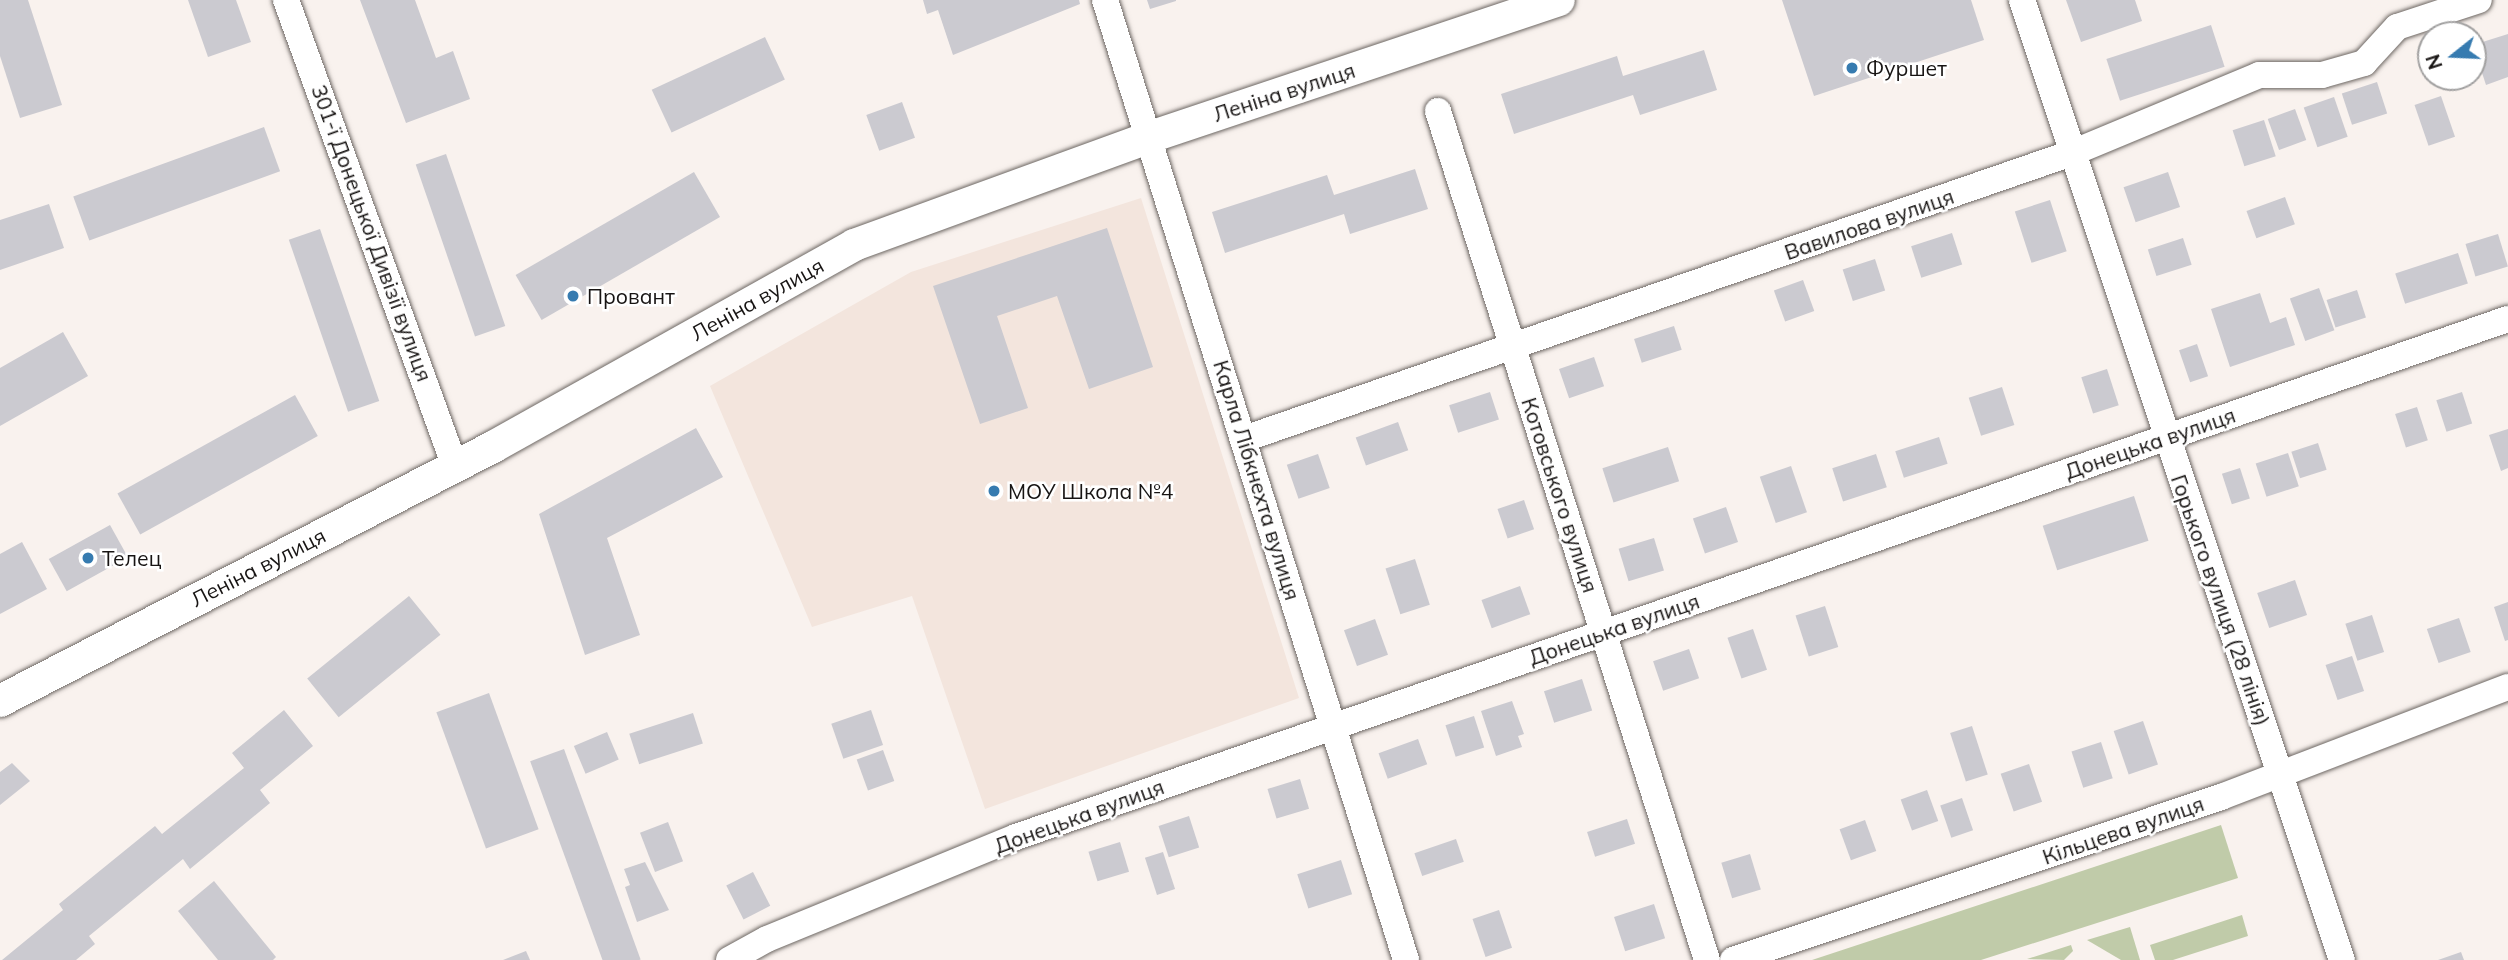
<!DOCTYPE html>
<meta charset="utf-8">
<style>
body{margin:0}
#map{position:relative;width:2508px;height:960px;overflow:hidden;background:#f9f2ee;font-family:Mulish,sans-serif}
div>[style]{position:absolute}
.built>*{inset:0;background:#f3e5dd}
.green>*{inset:0;background:#c0cba9}
.building>*{inset:0;background:#cbcad0;transform-origin:0 0}
.roads{filter:drop-shadow(0 0 2px #6d6763) drop-shadow(0 0 2px #6d6763)}
.minor>*{height:26px;margin:-13px;padding:0 13px;transform-origin:13px;border-radius:13px;background:#fff}
.major>*{height:32px;margin:-16px;padding:0 16px;transform-origin:16px;border-radius:16px;background:#fff}
.dots>*{width:19px;height:19px;translate:-50% -50%;box-sizing:border-box;border:4px solid #fff;border-radius:50%}
span{translate:-50% -50%;white-space:nowrap;text-align:center;line-height:1.15;-webkit-text-stroke:5px #fff;paint-order:stroke}
.poi-label{font-size:21px;color:#171413}
.left{translate:0 -50%;text-align:left}
.street-label{font-size:21px;color:#171413}
.north{position:absolute;left:2417px;top:21px;width:70px;height:70px;box-sizing:border-box;background:#fff;border:2px solid #a2a1a1;border-radius:50%;rotate:252deg;font-size:19px;font-weight:700;line-height:28px;text-align:center;color:#171413}
.north::after{content:'';display:block;margin:auto;width:24px;height:32px;background:#367bb0;clip-path:polygon(50% 0,100% 100%,50% 72%,0 100%)}
</style>
<div id="map">
<div class="built">
<i style="clip-path:polygon(1141px 198px,1299px 698px,985px 809px,912px 596px,812px 627px,710px 386px,911px 272px)"></i>
</div>
<div class="green">
<i style="clip-path:polygon(2221px 825px,2238px 878px,1981px 960px,1812px 960px)"></i>
<i style="clip-path:polygon(2242px 915px,2248px 936px,2173px 960px,2155px 960px,2150px 945px)"></i>
<i style="clip-path:polygon(2130px 927px,2140px 960px,2121px 960px,2087px 940px)"></i>
<i style="clip-path:polygon(2071px 945px,2073px 951px,2064px 960px,2027px 959px)"></i>
</div>
<div class="building">
<i style="clip-path:polygon(0 0,28px 0,62px 105px,20px 118px,0 56px)"></i>
<i style="clip-path:polygon(188px 0,236px 0,251px 42px,208px 57px)"></i>
<i style="clip-path:polygon(360px 0,415px 0,436px 58px,453px 51px,470px 99px,406px 123px)"></i>
<i style="clip-path:polygon(923px 0,1079px 0,1080px 4px,953px 55px,938px 10px,927px 14px)"></i>
<i style="clip-path:polygon(1147px 0,1176px 0,1176px 1px,1150px 9px)"></i>
<i style="clip-path:polygon(1782px 0,1971px 0,1984px 40px,1814px 96px)"></i>
<i style="clip-path:polygon(2066px 0,2135px 0,2142px 21px,2081px 42px)"></i>
<i style="left:2211px;top:25px;width:44px;height:110px;rotate:72deg"></i>
<i style="clip-path:polygon(2508px 34px,2508px 77px,2486px 85px,2473px 45px)"></i>
<i style="left:765px;top:37px;width:47px;height:125px;rotate:65deg"></i>
<i style="clip-path:polygon(1704px 50px,1717px 90px,1640px 115px,1633px 95px,1514px 134px,1501px 94px,1617px 56px,1623px 76px)"></i>
<i style="left:2377px;top:82px;width:33px;height:37px;rotate:72deg"></i>
<i style="left:2441px;top:96px;width:43px;height:28px;rotate:71deg"></i>
<i style="left:2334px;top:97px;width:42px;height:32px;rotate:71deg"></i>
<i style="left:902px;top:102px;width:38px;height:38px;rotate:70deg"></i>
<i style="left:2295px;top:109px;width:33px;height:29px;rotate:70deg"></i>
<i style="left:2264px;top:120px;width:38px;height:33px;rotate:72deg"></i>
<i style="left:264px;top:127px;width:47px;height:203px;rotate:70deg"></i>
<i style="left:446px;top:154px;width:182px;height:32px;rotate:71deg"></i>
<i style="clip-path:polygon(1415px 169px,1428px 209px,1350px 234px,1344px 214px,1225px 253px,1212px 212px,1327px 175px,1334px 195px)"></i>
<i style="left:694px;top:172px;width:52px;height:206px;rotate:60deg"></i>
<i style="left:2168px;top:172px;width:37px;height:47px;rotate:71deg"></i>
<i style="left:2285px;top:197px;width:29px;height:41px;rotate:70deg"></i>
<i style="left:2050px;top:200px;width:54px;height:37px;rotate:72deg"></i>
<i style="clip-path:polygon(49px 204px,64px 248px,0 270px,0 220px)"></i>
<i style="clip-path:polygon(1107px 228px,1153px 367px,1089px 389px,1057px 296px,997px 316px,1028px 408px,980px 424px,933px 286px)"></i>
<i style="left:320px;top:229px;width:182px;height:33px;rotate:71deg"></i>
<i style="left:1952px;top:233px;width:33px;height:43px;rotate:72deg"></i>
<i style="left:2498px;top:234px;width:34px;height:34px;rotate:73deg"></i>
<i style="left:2183px;top:238px;width:28px;height:37px;rotate:72deg"></i>
<i style="left:2458px;top:253px;width:32px;height:66px;rotate:72deg"></i>
<i style="left:1875px;top:259px;width:33px;height:34px;rotate:72deg"></i>
<i style="left:1803px;top:280px;width:33px;height:31px;rotate:70deg"></i>
<i style="left:2319px;top:288px;width:45px;height:31px;rotate:70deg"></i>
<i style="left:2357px;top:290px;width:29px;height:32px;rotate:72deg"></i>
<i style="clip-path:polygon(2260px 293px,2270px 323px,2286px 317px,2295px 345px,2230px 367px,2211px 309px)"></i>
<i style="left:1674px;top:326px;width:25px;height:42px;rotate:72deg"></i>
<i style="clip-path:polygon(63px 332px,88px 376px,0 426px,0 368px)"></i>
<i style="left:2197px;top:344px;width:34px;height:19px;rotate:71deg"></i>
<i style="left:1594px;top:357px;width:31px;height:37px;rotate:71deg"></i>
<i style="left:2107px;top:369px;width:38px;height:27px;rotate:72deg"></i>
<i style="left:2002px;top:387px;width:40px;height:35px;rotate:72deg"></i>
<i style="left:1490px;top:392px;width:29px;height:43px;rotate:72deg"></i>
<i style="left:2462px;top:392px;width:33px;height:27px;rotate:72deg"></i>
<i style="left:295px;top:395px;width:47px;height:203px;rotate:61deg"></i>
<i style="left:2417px;top:407px;width:35px;height:23px;rotate:72deg"></i>
<i style="left:1398px;top:422px;width:30px;height:45px;rotate:70deg"></i>
<i style="clip-path:polygon(696px 428px,723px 477px,607px 538px,640px 635px,585px 655px,539px 514px)"></i>
<i style="clip-path:polygon(2508px 429px,2508px 468px,2501px 471px,2489px 435px)"></i>
<i style="left:1939px;top:437px;width:28px;height:46px;rotate:72deg"></i>
<i style="left:2318px;top:443px;width:28px;height:28px;rotate:72deg"></i>
<i style="left:1668px;top:447px;width:36px;height:69px;rotate:72deg"></i>
<i style="left:2288px;top:453px;width:35px;height:34px;rotate:72deg"></i>
<i style="left:1318px;top:454px;width:36px;height:33px;rotate:71deg"></i>
<i style="left:1876px;top:454px;width:35px;height:46px;rotate:72deg"></i>
<i style="left:1791px;top:466px;width:49px;height:33px;rotate:71deg"></i>
<i style="left:2240px;top:468px;width:32px;height:19px;rotate:72deg"></i>
<i style="left:2134px;top:496px;width:47px;height:96px;rotate:72deg"></i>
<i style="left:1524px;top:500px;width:31px;height:28px;rotate:71deg"></i>
<i style="left:1726px;top:507px;width:37px;height:35px;rotate:71deg"></i>
<i style="left:110px;top:525px;width:37px;height:70px;rotate:61deg"></i>
<i style="left:1654px;top:538px;width:34px;height:37px;rotate:73deg"></i>
<i style="clip-path:polygon(22px 542px,47px 589px,0 614px,0 554px)"></i>
<i style="left:1415px;top:559px;width:48px;height:31px;rotate:72deg"></i>
<i style="left:2295px;top:580px;width:37px;height:40px;rotate:71deg"></i>
<i style="left:1520px;top:586px;width:30px;height:41px;rotate:70deg"></i>
<i style="left:409px;top:596px;width:50px;height:131px;rotate:51deg"></i>
<i style="clip-path:polygon(2508px 602px,2508px 640px,2505px 641px,2494px 607px)"></i>
<i style="left:1825px;top:606px;width:43px;height:31px;rotate:72deg"></i>
<i style="left:2372px;top:615px;width:39px;height:28px;rotate:72deg"></i>
<i style="left:2459px;top:618px;width:36px;height:34px;rotate:71deg"></i>
<i style="left:1375px;top:619px;width:38px;height:33px;rotate:70deg"></i>
<i style="left:1753px;top:629px;width:43px;height:27px;rotate:71deg"></i>
<i style="left:1689px;top:649px;width:31px;height:38px;rotate:71deg"></i>
<i style="left:2352px;top:656px;width:37px;height:28px;rotate:71deg"></i>
<i style="left:1582px;top:679px;width:33px;height:40px;rotate:72deg"></i>
<i style="left:489px;top:693px;width:145px;height:56px;rotate:70deg"></i>
<i style="clip-path:polygon(1512px 701px,1524px 734px,1518px 736px,1522px 747px,1496px 756px,1481px 711px)"></i>
<i style="clip-path:polygon(284px 710px,313px 746px,260px 790px,270px 803px,190px 869px,183px 859px,89px 936px,95px 944px,76px 960px,2px 960px,63px 910px,59px 904px,155px 826px,162px 834px,244px 768px,232px 753px)"></i>
<i style="left:871px;top:710px;width:37px;height:42px;rotate:71deg"></i>
<i style="left:693px;top:713px;width:32px;height:67px;rotate:72deg"></i>
<i style="left:1474px;top:716px;width:33px;height:30px;rotate:72deg"></i>
<i style="left:2143px;top:721px;width:46px;height:31px;rotate:71deg"></i>
<i style="left:1972px;top:726px;width:51px;height:23px;rotate:72deg"></i>
<i style="left:607px;top:732px;width:30px;height:36px;rotate:67deg"></i>
<i style="left:1418px;top:739px;width:27px;height:42px;rotate:70deg"></i>
<i style="left:2101px;top:742px;width:38px;height:31px;rotate:72deg"></i>
<i style="left:564px;top:749px;width:224px;height:36px;rotate:70deg"></i>
<i style="left:883px;top:750px;width:33px;height:28px;rotate:70deg"></i>
<i style="clip-path:polygon(12px 763px,30px 781px,0 805px,0 772px)"></i>
<i style="left:2029px;top:764px;width:40px;height:30px;rotate:71deg"></i>
<i style="left:1300px;top:779px;width:31px;height:34px;rotate:73deg"></i>
<i style="left:1927px;top:790px;width:33px;height:28px;rotate:70deg"></i>
<i style="left:1962px;top:798px;width:34px;height:23px;rotate:71deg"></i>
<i style="left:1189px;top:816px;width:33px;height:32px;rotate:72deg"></i>
<i style="left:1627px;top:819px;width:26px;height:42px;rotate:72deg"></i>
<i style="left:1865px;top:820px;width:33px;height:27px;rotate:70deg"></i>
<i style="left:668px;top:822px;width:42px;height:30px;rotate:69deg"></i>
<i style="left:1456px;top:839px;width:24px;height:44px;rotate:71deg"></i>
<i style="left:1120px;top:842px;width:31px;height:33px;rotate:73deg"></i>
<i style="left:1163px;top:852px;width:39px;height:19px;rotate:72deg"></i>
<i style="left:1750px;top:854px;width:37px;height:30px;rotate:73deg"></i>
<i style="left:1341px;top:860px;width:36px;height:46px;rotate:72deg"></i>
<i style="clip-path:polygon(645px 862px,669px 910px,637px 922px,625px 887px,630px 885px,624px 869px)"></i>
<i style="left:753px;top:872px;width:38px;height:30px;rotate:63deg"></i>
<i style="clip-path:polygon(214px 881px,276px 957px,273px 960px,218px 960px,178px 911px)"></i>
<i style="left:1654px;top:904px;width:36px;height:42px;rotate:72deg"></i>
<i style="left:1499px;top:910px;width:40px;height:28px;rotate:71deg"></i>
<i style="clip-path:polygon(526px 951px,530px 960px,503px 960px)"></i>
<i style="clip-path:polygon(2461px 952px,2464px 960px,2438px 960px)"></i>
</div>
<div class="roads">
<div class="minor">
<i style="left:286px;top:0;width:497px;rotate:70.1deg"></i>
<i style="left:1105px;top:0;width:1006px;rotate:72.59deg"></i>
<i style="left:2022px;top:0;width:1012px;rotate:71.57deg"></i>
<i style="left:1438px;top:111px;width:891px;rotate:72.42deg"></i>
<i style="left:1244px;top:439px;width:876px;rotate:-19.06deg"></i>
<i style="left:2072px;top:153px;width:203px;rotate:-22.6deg"></i>
<i style="left:2259px;top:75px;width:63px"></i>
<i style="left:2322px;top:75px;width:44px;rotate:-15.9deg"></i>
<i style="left:2364px;top:63px;width:49px;rotate:-47.5deg"></i>
<i style="left:2397px;top:27px;width:86px;rotate:-18.2deg"></i>
<i style="left:729px;top:960px;width:43px;rotate:-28.9deg"></i>
<i style="left:767px;top:939px;width:269px;rotate:-22.3deg"></i>
<i style="left:1016px;top:837px;width:1579px;rotate:-19.15deg"></i>
<i style="left:1733px;top:960px;width:515px;rotate:-18.47deg"></i>
<i style="left:2221px;top:797px;width:307px;rotate:-21deg"></i>
</div>
<div class="major">
<i style="left:0;top:701px;width:555px;rotate:-27.26deg"></i>
<i style="left:493px;top:447px;width:414px;rotate:-29.2deg"></i>
<i style="left:854px;top:245px;width:315px;rotate:-20deg"></i>
<i style="left:1150px;top:137px;width:431px;rotate:-18.5deg"></i>
</div>
</div>
<div class="dots">
<i style="left:1852px;top:68px;background:#367bb0"></i>
<i style="left:573px;top:296px;background:#367bb0"></i>
<i style="left:994px;top:491px;background:#367bb0"></i>
<i style="left:88px;top:558px;background:#367bb0"></i>
</div>
<div class="poi-label">
<span class="left" style="left:1866px;top:68px">Фуршет</span>
<span class="left" style="left:587px;top:296px">Провант</span>
<span class="left" style="left:1008px;top:491px">МОУ Школа №4</span>
<span class="left" style="left:102px;top:558px">Телец</span>
</div>
<div class="street-label">
<span style="left:1284px;top:92px;rotate:-18deg">Леніна вулиця</span>
<span style="left:1869px;top:224px;rotate:-19deg">Вавилова вулиця</span>
<span style="left:372px;top:233px;rotate:70deg">301-ї Донецької Дивізії вулиця</span>
<span style="left:757px;top:299px;rotate:-29deg">Леніна вулиця</span>
<span style="left:2150px;top:443px;rotate:-19deg">Донецька вулиця</span>
<span style="left:1257px;top:480px;rotate:73deg">Карла Лібкнехта вулиця</span>
<span style="left:1560px;top:495px;rotate:72deg">Котовського вулиця</span>
<span style="left:258px;top:567px;rotate:-27deg">Леніна вулиця</span>
<span style="left:2221px;top:600px;rotate:71deg">Горького вулиця (28 лiнiя)</span>
<span style="left:1614px;top:629px;rotate:-19deg">Донецька вулиця</span>
<span style="left:1079px;top:816px;rotate:-20deg">Донецька вулиця</span>
<span style="left:2123px;top:830px;rotate:-19deg">Кільцева вулиця</span>
</div>
<div class="north">N</div>
</div>
